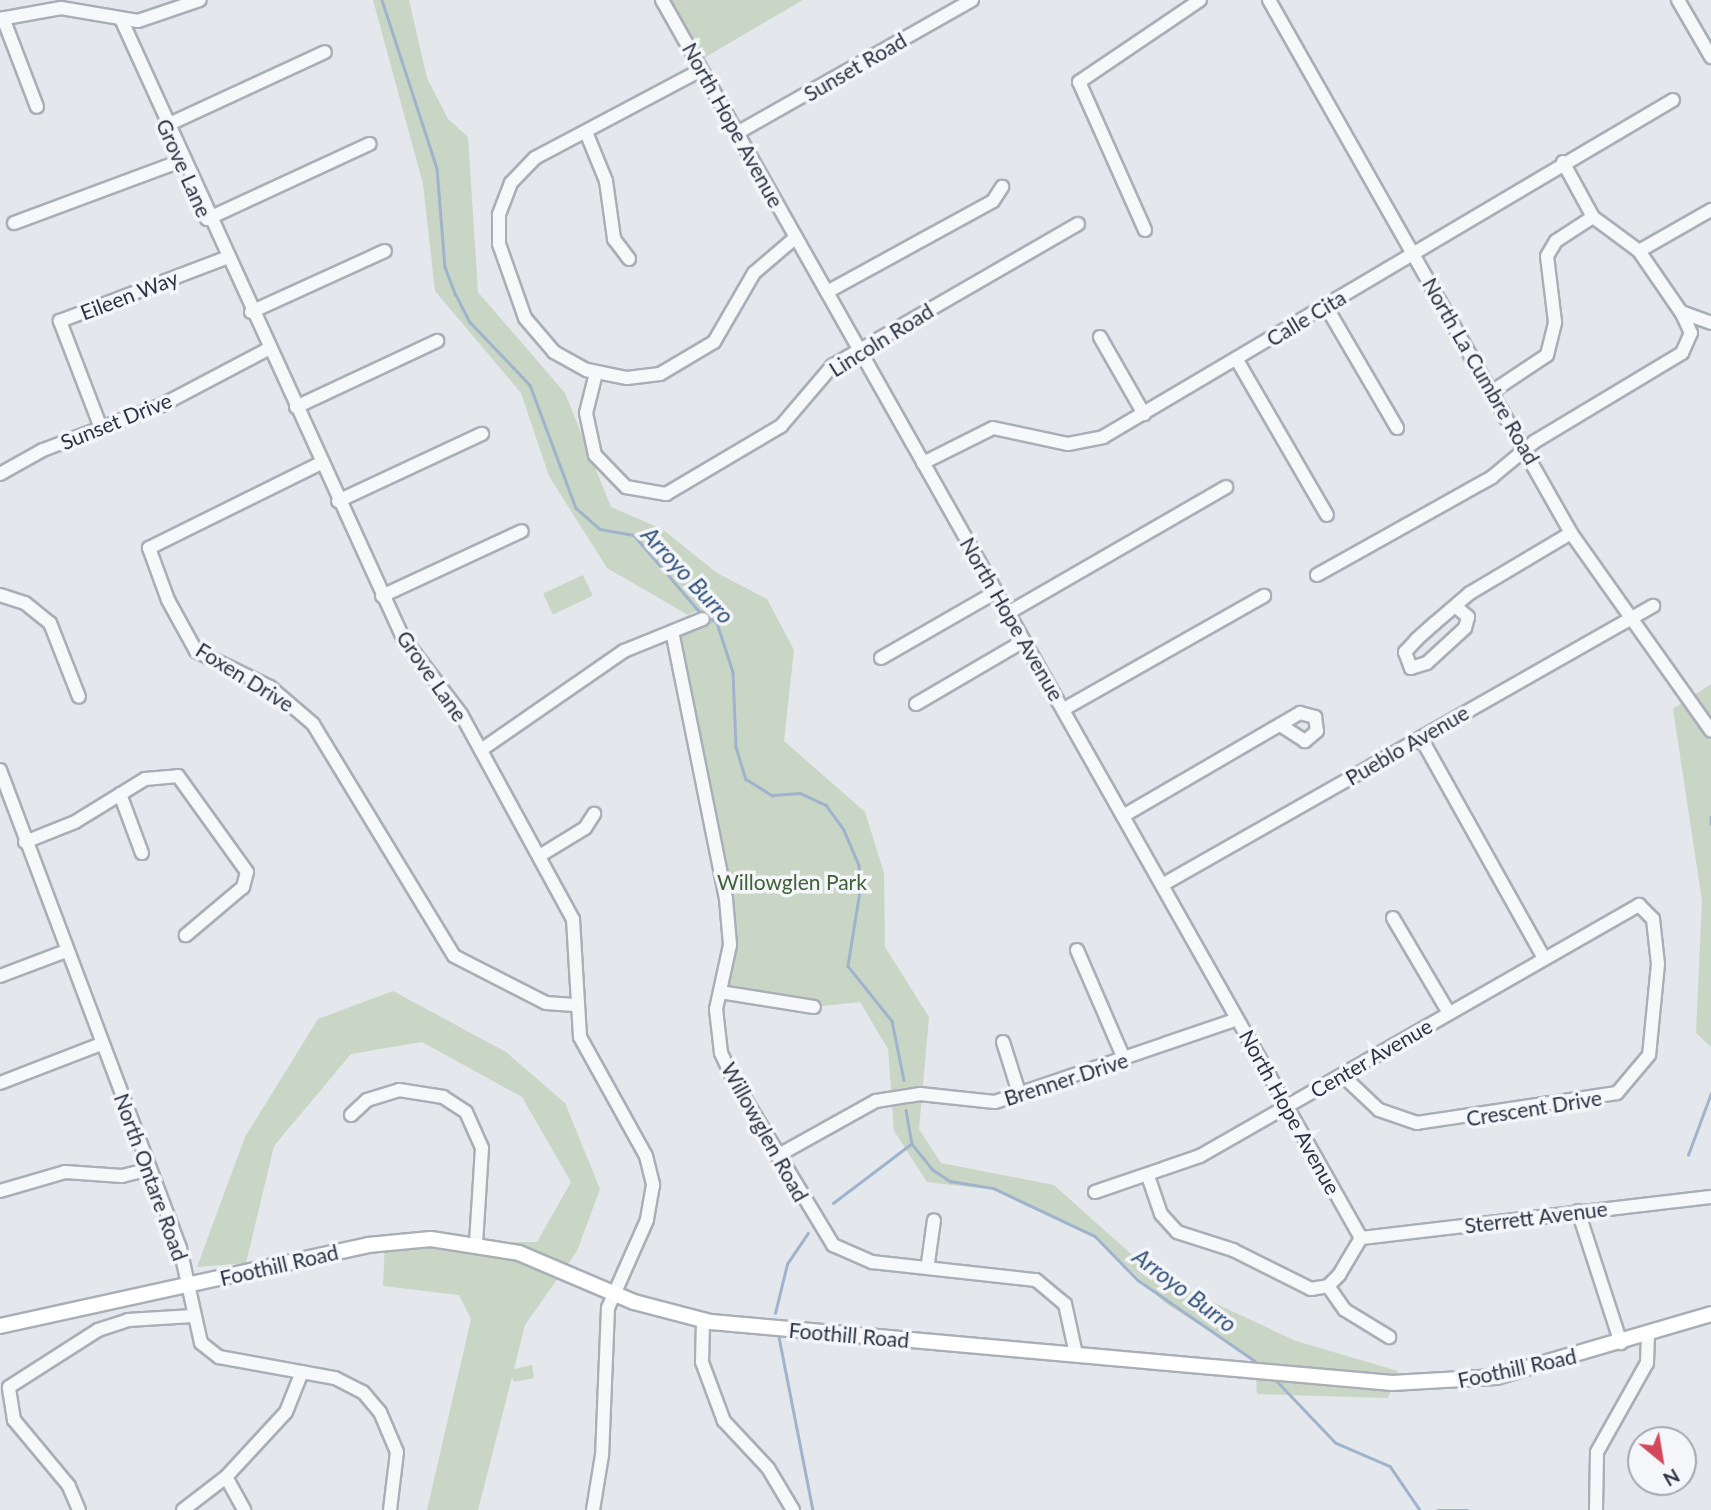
<!DOCTYPE html>
<style>
body{margin:0}
#map{position:relative;width:1711px;height:1510px;overflow:hidden;background:#e4e7ec;font-family:Lato,sans-serif}
div>[style]{position:absolute}
[style*='--x']{left:calc(var(--x)*1px);top:calc(var(--y)*1px);width:calc(var(--w)*1px);rotate:calc(var(--a)*1deg)}
.green>*{inset:0;background:#c9d6c5;transform-origin:0 0}
.stream>*{height:2.5px;margin:-1.25px;padding:0 1.25px;transform-origin:1.25px;border-radius:1.25px;background:#9fb4cc}
.roads{filter:drop-shadow(2px 0 #a9aeb7) drop-shadow(-2px 0 #a9aeb7) drop-shadow(0 2px #a9aeb7) drop-shadow(0 -2px #a9aeb7)}
.minor>*{height:12px;margin:-6px;padding:0 6px;transform-origin:6px;border-radius:6px;background:#f7f8fa}
.major>*{height:14px;margin:-7px;padding:0 7px;transform-origin:7px;border-radius:7px;background:#fff}
span{translate:-50% -50%;white-space:nowrap;text-align:center;line-height:1.15;-webkit-text-stroke:7px #f4f6f9;paint-order:stroke}
.street-label{font-size:21px;color:#2b3445}
.park-label{font-size:21px;color:#3f6138}
.water-label{font-size:23px;color:#34527a;font-style:italic}
.north{position:absolute;left:1627px;top:1426px;width:70px;height:70px;box-sizing:border-box;background:#f4f6f9;border:2px solid #a4a8b1;border-radius:50%;rotate:150deg;font-size:19px;font-weight:700;line-height:28px;text-align:center;color:#2b3445}
.north::after{content:'';display:block;margin:auto;width:24px;height:32px;background:#d1495b;clip-path:polygon(50% 0,100% 100%,50% 72%,0 100%)}
</style>
<div id="map">
<div class="green">
<div style="clip-path:polygon(373px 0,409px 0,427px 78px,448px 119px,468px 137px,478px 292px,565px 393px,611px 507px,662px 529px,717px 573px,767px 599px,794px 650px,784px 741px,865px 812px,884px 873px,885px 947px,929px 1017px,919px 1129px,941px 1163px,1054px 1185px,1131px 1254px,1193px 1293px,1296px 1341px,1398px 1371px,1388px 1398px,1257px 1394px,1255px 1360px,1165px 1303px,1095px 1236px,995px 1190px,927px 1182px,894px 1131px,888px 1049px,860px 1002px,814px 1007px,720px 992px,730px 945px,673px 636px,702px 619px,698px 610px,688px 615px,607px 568px,549px 476px,521px 393px,435px 291px,423px 184px)"></div>
<div style="clip-path:polygon(671px 0,803px 0,704px 58px)"></div>
<div style="left:583px;top:575px;width:23px;height:44px;rotate:65deg"></div>
<div style="clip-path:polygon(1711px 684px,1711px 1047px,1696px 1033px,1702px 901px,1673px 709px)"></div>
<div style="clip-path:polygon(393px 991px,506px 1052px,565px 1103px,600px 1189px,577px 1251px,525px 1325px,514px 1369px,532px 1365px,534px 1378px,514px 1382px,512px 1377px,478px 1510px,427px 1510px,471px 1319px,459px 1295px,383px 1286px,385px 1242px,537px 1242px,571px 1182px,522px 1097px,422px 1042px,351px 1054px,274px 1146px,246px 1263px,197px 1267px,245px 1137px,318px 1019px)"></div>
</div>
<div class="stream">
<div style="--x:382;--y:0;--w:177;--a:71.9"></div>
<div style="--x:437;--y:168;--w:99;--a:85.4"></div>
<div style="--x:445;--y:267;--w:30;--a:69"></div>
<div style="--x:456;--y:295;--w:30;--a:63"></div>
<div style="--x:470;--y:322;--w:87;--a:46.4"></div>
<div style="--x:530;--y:385;--w:131;--a:69.5"></div>
<div style="--x:576;--y:508;--w:32;--a:41"></div>
<div style="--x:600;--y:529;--w:35;--a:10"></div>
<div style="--x:634;--y:535;--w:99;--a:49.5"></div>
<div style="--x:698;--y:610;--w:23;--a:34"></div>
<div style="--x:717;--y:623;--w:52;--a:71.9"></div>
<div style="--x:733;--y:672;--w:75;--a:87.7"></div>
<div style="--x:736;--y:747;--w:34;--a:73"></div>
<div style="--x:746;--y:779;--w:31;--a:32"></div>
<div style="--x:772;--y:795;--w:28;--a:-4"></div>
<div style="--x:800;--y:793;--w:29;--a:25"></div>
<div style="--x:826;--y:805;--w:31;--a:54"></div>
<div style="--x:844;--y:830;--w:39;--a:67"></div>
<div style="--x:859;--y:866;--w:25;--a:88"></div>
<div style="--x:860;--y:891;--w:76;--a:99.1"></div>
<div style="--x:848;--y:966;--w:70;--a:51.3"></div>
<div style="--x:892;--y:1021;--w:60;--a:78.5"></div>
<div style="--x:1711;--y:817;--w:7;--a:90"></div>
<div style="--x:906;--y:1110;--w:35;--a:80"></div>
<div style="--x:912;--y:1144;--w:32;--a:51"></div>
<div style="--x:932;--y:1169;--w:22;--a:34"></div>
<div style="--x:950;--y:1181;--w:44;--a:9.2"></div>
<div style="--x:993;--y:1188;--w:113;--a:25.2"></div>
<div style="--x:1095;--y:1236;--w:62;--a:45.7"></div>
<div style="--x:1138;--y:1280;--w:142;--a:34.7"></div>
<div style="--x:1688;--y:1155;--w:66;--a:-69.6"></div>
<div style="--x:833;--y:1203;--w:98;--a:-37.1"></div>
<div style="--x:775;--y:1313;--w:50;--a:-76.2"></div>
<div style="--x:787;--y:1264;--w:37;--a:-56"></div>
<div style="--x:779;--y:1337;--w:176;--a:78.9"></div>
<div style="--x:1275;--y:1379;--w:88;--a:46.4"></div>
<div style="--x:1336;--y:1443;--w:59;--a:23.1"></div>
<div style="--x:1390;--y:1466;--w:53;--a:55.7"></div>
<div style="--x:1438;--y:1510;--w:30;--a:0"></div>
</div>
<div class="roads">
<div class="minor">
<div style="--x:662;--y:0;--w:1422;--a:60.55"></div>
<div style="--x:1269;--y:0;--w:613;--a:60.46"></div>
<div style="--x:1571;--y:533;--w:242;--a:54.7"></div>
<div style="--x:1678;--y:0;--w:66;--a:59.9"></div>
<div style="--x:3;--y:18;--w:95;--a:69.1"></div>
<div style="--x:0;--y:19;--w:62;--a:-10.2"></div>
<div style="--x:61;--y:8;--w:78;--a:9.6"></div>
<div style="--x:138;--y:21;--w:65;--a:-18.7"></div>
<div style="--x:122;--y:21;--w:678;--a:65.51"></div>
<div style="--x:403;--y:638;--w:96;--a:52.7"></div>
<div style="--x:461;--y:714;--w:234;--a:61.4"></div>
<div style="--x:573;--y:919;--w:118;--a:86.6"></div>
<div style="--x:580;--y:1037;--w:136;--a:61"></div>
<div style="--x:646;--y:1156;--w:30;--a:76"></div>
<div style="--x:653;--y:1185;--w:36;--a:100"></div>
<div style="--x:647;--y:1220;--w:96;--a:113.9"></div>
<div style="--x:608;--y:1308;--w:147;--a:92.3"></div>
<div style="--x:602;--y:1455;--w:56;--a:99.3"></div>
<div style="--x:701;--y:70;--w:188;--a:152.1"></div>
<div style="--x:535;--y:158;--w:35;--a:134"></div>
<div style="--x:511;--y:183;--w:34;--a:111"></div>
<div style="--x:499;--y:215;--w:29;--a:90"></div>
<div style="--x:499;--y:244;--w:78;--a:70.6"></div>
<div style="--x:525;--y:318;--w:45;--a:49.5"></div>
<div style="--x:554;--y:352;--w:38;--a:29"></div>
<div style="--x:587;--y:370;--w:41;--a:11.3"></div>
<div style="--x:627;--y:378;--w:33;--a:-7"></div>
<div style="--x:660;--y:374;--w:63;--a:-30.7"></div>
<div style="--x:714;--y:342;--w:80;--a:-59.9"></div>
<div style="--x:754;--y:273;--w:55;--a:-40.6"></div>
<div style="--x:165;--y:126;--w:176;--a:-24.8"></div>
<div style="--x:586;--y:132;--w:53;--a:67.8"></div>
<div style="--x:606;--y:181;--w:59;--a:82.1"></div>
<div style="--x:614;--y:239;--w:25;--a:53"></div>
<div style="--x:737;--y:133;--w:270;--a:-29.5"></div>
<div style="--x:1563;--y:162;--w:63;--a:61.4"></div>
<div style="--x:1593;--y:217;--w:57;--a:36.5"></div>
<div style="--x:1639;--y:251;--w:74;--a:55.5"></div>
<div style="--x:1681;--y:312;--w:32;--a:20"></div>
<div style="--x:207;--y:219;--w:179;--a:-24.8"></div>
<div style="--x:14;--y:223;--w:178;--a:-20.4"></div>
<div style="--x:1145;--y:230;--w:162;--a:-114"></div>
<div style="--x:1079;--y:82;--w:146;--a:-34.1"></div>
<div style="--x:1639;--y:251;--w:83;--a:-29.7"></div>
<div style="--x:827;--y:292;--w:189;--a:-28.7"></div>
<div style="--x:993;--y:201;--w:17;--a:-57"></div>
<div style="--x:1327;--y:308;--w:139;--a:59.7"></div>
<div style="--x:251;--y:312;--w:147;--a:-24.5"></div>
<div style="--x:1100;--y:337;--w:89;--a:60.3"></div>
<div style="--x:1237;--y:360;--w:179;--a:59.9"></div>
<div style="--x:596;--y:373;--w:41;--a:104"></div>
<div style="--x:586;--y:413;--w:43;--a:77.9"></div>
<div style="--x:595;--y:455;--w:45;--a:45.9"></div>
<div style="--x:626;--y:487;--w:41;--a:9.9"></div>
<div style="--x:666;--y:494;--w:134;--a:-30.6"></div>
<div style="--x:781;--y:426;--w:79;--a:-49.6"></div>
<div style="--x:832;--y:366;--w:284;--a:-30"></div>
<div style="--x:1493;--y:391;--w:65;--a:-33.7"></div>
<div style="--x:1547;--y:355;--w:34;--a:-76"></div>
<div style="--x:1555;--y:322;--w:66;--a:-96.9"></div>
<div style="--x:1547;--y:256;--w:17;--a:-59"></div>
<div style="--x:1556;--y:241;--w:44;--a:-33"></div>
<div style="--x:296;--y:407;--w:156;--a:-25.1"></div>
<div style="--x:101;--y:428;--w:115;--a:-111"></div>
<div style="--x:60;--y:321;--w:178;--a:-20.8"></div>
<div style="--x:321;--y:463;--w:192;--a:153.7"></div>
<div style="--x:149;--y:548;--w:55;--a:69.9"></div>
<div style="--x:168;--y:600;--w:58;--a:61.2"></div>
<div style="--x:196;--y:651;--w:82;--a:25.9"></div>
<div style="--x:270;--y:687;--w:57;--a:40.7"></div>
<div style="--x:313;--y:724;--w:271;--a:58.7"></div>
<div style="--x:454;--y:956;--w:103;--a:27.1"></div>
<div style="--x:546;--y:1003;--w:28;--a:4"></div>
<div style="--x:923;--y:463;--w:78;--a:-26.6"></div>
<div style="--x:993;--y:428;--w:77;--a:12"></div>
<div style="--x:1068;--y:444;--w:36;--a:-11"></div>
<div style="--x:1103;--y:437;--w:662;--a:-30.59"></div>
<div style="--x:0;--y:474;--w:49;--a:-29.2"></div>
<div style="--x:43;--y:450;--w:127;--a:-20.7"></div>
<div style="--x:162;--y:405;--w:120;--a:-27.8"></div>
<div style="--x:338;--y:501;--w:159;--a:-25"></div>
<div style="--x:1317;--y:575;--w:201;--a:-29.2"></div>
<div style="--x:1492;--y:477;--w:55;--a:-39.8"></div>
<div style="--x:1534;--y:442;--w:173;--a:-31"></div>
<div style="--x:1682;--y:353;--w:22;--a:-66"></div>
<div style="--x:1691;--y:333;--w:23;--a:-115"></div>
<div style="--x:0;--y:595;--w:26;--a:18"></div>
<div style="--x:25;--y:603;--w:32;--a:39"></div>
<div style="--x:50;--y:623;--w:79;--a:68.6"></div>
<div style="--x:382;--y:596;--w:154;--a:-24.9"></div>
<div style="--x:1455;--y:606;--w:17;--a:40"></div>
<div style="--x:1468;--y:617;--w:11;--a:105"></div>
<div style="--x:1465;--y:628;--w:52;--a:137.4"></div>
<div style="--x:1427;--y:663;--w:17;--a:163"></div>
<div style="--x:1411;--y:668;--w:17;--a:-111"></div>
<div style="--x:1405;--y:652;--w:18;--a:-47"></div>
<div style="--x:1417;--y:639;--w:24;--a:-42"></div>
<div style="--x:1435;--y:623;--w:46;--a:-40.6"></div>
<div style="--x:1470;--y:593;--w:117;--a:-30.7"></div>
<div style="--x:1008;--y:613;--w:252;--a:-30"></div>
<div style="--x:673;--y:636;--w:268;--a:78.6"></div>
<div style="--x:726;--y:899;--w:46;--a:85"></div>
<div style="--x:730;--y:945;--w:66;--a:102.3"></div>
<div style="--x:716;--y:1009;--w:44;--a:83.5"></div>
<div style="--x:721;--y:1053;--w:29;--a:65"></div>
<div style="--x:733;--y:1079;--w:194;--a:58.9"></div>
<div style="--x:833;--y:1245;--w:43;--a:23.6"></div>
<div style="--x:872;--y:1262;--w:165;--a:6.3"></div>
<div style="--x:1036;--y:1280;--w:38;--a:40"></div>
<div style="--x:1065;--y:1304;--w:51;--a:77.6"></div>
<div style="--x:881;--y:658;--w:133;--a:-29.9"></div>
<div style="--x:916;--y:704;--w:125;--a:-30.3"></div>
<div style="--x:1064;--y:709;--w:230;--a:-29.5"></div>
<div style="--x:1421;--y:738;--w:252;--a:60.8"></div>
<div style="--x:481;--y:750;--w:174;--a:-34.7"></div>
<div style="--x:624;--y:651;--w:85;--a:-22.1"></div>
<div style="--x:0;--y:770;--w:511;--a:69.37"></div>
<div style="--x:180;--y:1248;--w:97;--a:77.5"></div>
<div style="--x:201;--y:1343;--w:23;--a:38"></div>
<div style="--x:219;--y:1357;--w:118;--a:10.3"></div>
<div style="--x:335;--y:1378;--w:31;--a:27"></div>
<div style="--x:363;--y:1392;--w:26;--a:50"></div>
<div style="--x:380;--y:1412;--w:43;--a:67"></div>
<div style="--x:397;--y:1452;--w:58;--a:96.9"></div>
<div style="--x:120;--y:794;--w:63;--a:69.6"></div>
<div style="--x:1123;--y:816;--w:205;--a:-30.2"></div>
<div style="--x:1300;--y:713;--w:16;--a:15"></div>
<div style="--x:1315;--y:717;--w:14;--a:82"></div>
<div style="--x:1317;--y:731;--w:16;--a:140"></div>
<div style="--x:1305;--y:741;--w:30;--a:-147"></div>
<div style="--x:25;--y:842;--w:54;--a:-21.8"></div>
<div style="--x:75;--y:822;--w:82;--a:-31.6"></div>
<div style="--x:145;--y:779;--w:33;--a:-5"></div>
<div style="--x:178;--y:776;--w:118;--a:54.3"></div>
<div style="--x:247;--y:872;--w:16;--a:105"></div>
<div style="--x:243;--y:887;--w:75;--a:139.9"></div>
<div style="--x:541;--y:855;--w:52;--a:-31.5"></div>
<div style="--x:585;--y:828;--w:17;--a:-57"></div>
<div style="--x:1162;--y:885;--w:565;--a:-29.61"></div>
<div style="--x:1393;--y:918;--w:110;--a:59.5"></div>
<div style="--x:1077;--y:950;--w:121;--a:66.6"></div>
<div style="--x:0;--y:976;--w:71;--a:-20.7"></div>
<div style="--x:720;--y:992;--w:95;--a:9.1"></div>
<div style="--x:1003;--y:1042;--w:57;--a:72.5"></div>
<div style="--x:0;--y:1083;--w:108;--a:-21.1"></div>
<div style="--x:351;--y:1115;--w:22;--a:-43"></div>
<div style="--x:367;--y:1100;--w:34;--a:-17"></div>
<div style="--x:399;--y:1090;--w:45;--a:9"></div>
<div style="--x:443;--y:1097;--w:27;--a:33"></div>
<div style="--x:466;--y:1112;--w:39;--a:66"></div>
<div style="--x:482;--y:1148;--w:95;--a:93.6"></div>
<div style="--x:777;--y:1156;--w:113;--a:-29.1"></div>
<div style="--x:876;--y:1101;--w:45;--a:-9"></div>
<div style="--x:920;--y:1094;--w:75;--a:6.1"></div>
<div style="--x:995;--y:1102;--w:256;--a:-18.9"></div>
<div style="--x:1148;--y:1176;--w:40;--a:71.1"></div>
<div style="--x:1161;--y:1214;--w:24;--a:48"></div>
<div style="--x:1177;--y:1232;--w:59;--a:17.8"></div>
<div style="--x:1233;--y:1250;--w:87;--a:26.6"></div>
<div style="--x:1311;--y:1289;--w:17;--a:-10"></div>
<div style="--x:1328;--y:1286;--w:16;--a:-45"></div>
<div style="--x:1339;--y:1275;--w:43;--a:-59.3"></div>
<div style="--x:0;--y:1191;--w:68;--a:-16.3"></div>
<div style="--x:65;--y:1172;--w:57;--a:4"></div>
<div style="--x:122;--y:1176;--w:29;--a:-14"></div>
<div style="--x:1095;--y:1192;--w:111;--a:-18.9"></div>
<div style="--x:1200;--y:1156;--w:506;--a:-29.76"></div>
<div style="--x:1639;--y:905;--w:20;--a:45"></div>
<div style="--x:1653;--y:919;--w:45;--a:83.7"></div>
<div style="--x:1658;--y:964;--w:91;--a:95.6"></div>
<div style="--x:1649;--y:1055;--w:50;--a:130.1"></div>
<div style="--x:1617;--y:1093;--w:202;--a:171.5"></div>
<div style="--x:1417;--y:1123;--w:40;--a:-161.1"></div>
<div style="--x:1379;--y:1110;--w:50;--a:-136.6"></div>
<div style="--x:1578;--y:1211;--w:139;--a:72"></div>
<div style="--x:1361;--y:1238;--w:352;--a:-6.7"></div>
<div style="--x:928;--y:1263;--w:43;--a:-82.1"></div>
<div style="--x:1328;--y:1286;--w:29;--a:55"></div>
<div style="--x:1345;--y:1310;--w:52;--a:31.5"></div>
<div style="--x:703;--y:1321;--w:41;--a:91.4"></div>
<div style="--x:702;--y:1362;--w:63;--a:69.6"></div>
<div style="--x:724;--y:1421;--w:64;--a:46.9"></div>
<div style="--x:768;--y:1468;--w:49;--a:59.2"></div>
<div style="--x:226;--y:1477;--w:38;--a:61"></div>
<div style="--x:79;--y:1510;--w:26;--a:-113"></div>
<div style="--x:69;--y:1486;--w:86;--a:-129.8"></div>
<div style="--x:14;--y:1420;--w:33;--a:-99"></div>
<div style="--x:9;--y:1387;--w:106;--a:-32.6"></div>
<div style="--x:98;--y:1330;--w:32;--a:-18"></div>
<div style="--x:128;--y:1320;--w:65;--a:-3.5"></div>
<div style="--x:183;--y:1510;--w:54;--a:-37.5"></div>
<div style="--x:226;--y:1477;--w:88;--a:-47.3"></div>
<div style="--x:286;--y:1412;--w:43;--a:-68.2"></div>
<div style="--x:1596;--y:1510;--w:58;--a:-89"></div>
<div style="--x:1597;--y:1452;--w:102;--a:-60.7"></div>
<div style="--x:1647;--y:1363;--w:28;--a:-88"></div>
</div>
<div class="major">
<div style="--x:0;--y:1326;--w:377;--a:-12.4"></div>
<div style="--x:368;--y:1245;--w:63;--a:-5.4"></div>
<div style="--x:431;--y:1239;--w:89;--a:9"></div>
<div style="--x:519;--y:1253;--w:125;--a:23.1"></div>
<div style="--x:634;--y:1302;--w:80;--a:14.6"></div>
<div style="--x:711;--y:1322;--w:684;--a:5.12"></div>
<div style="--x:1392;--y:1383;--w:104;--a:-3.3"></div>
<div style="--x:1496;--y:1377;--w:224;--a:-16.3"></div>
</div>
</div>
<div class="street-label">
<span style="left:855px;top:67px;rotate:-30deg">Sunset Road</span>
<span style="left:733px;top:125px;rotate:61deg">North Hope Avenue</span>
<span style="left:184px;top:168px;rotate:66deg">Grove Lane</span>
<span style="left:129px;top:295px;rotate:-21deg">Eileen Way</span>
<span style="left:1306px;top:318px;rotate:-31deg">Calle Cita</span>
<span style="left:881px;top:340px;rotate:-32deg">Lincoln Road</span>
<span style="left:1481px;top:371px;rotate:60deg">North La Cumbre Road</span>
<span style="left:116px;top:421px;rotate:-22deg">Sunset Drive</span>
<span style="left:1012px;top:619px;rotate:60deg">North Hope Avenue</span>
<span style="left:432px;top:676px;rotate:55deg">Grove Lane</span>
<span style="left:245px;top:677px;rotate:32deg">Foxen Drive</span>
<span style="left:1407px;top:745px;rotate:-30deg">Pueblo Avenue</span>
<span style="left:1371px;top:1058px;rotate:-30deg">Center Avenue</span>
<span style="left:1066px;top:1079px;rotate:-18deg">Brenner Drive</span>
<span style="left:1534px;top:1108px;rotate:-9deg">Crescent Drive</span>
<span style="left:1290px;top:1112px;rotate:61deg">North Hope Avenue</span>
<span style="left:765px;top:1132px;rotate:61deg">Willowglen Road</span>
<span style="left:151px;top:1177px;rotate:70deg">North Ontare Road</span>
<span style="left:1536px;top:1217px;rotate:-7deg">Sterrett Avenue</span>
<span style="left:279px;top:1265px;rotate:-13deg">Foothill Road</span>
<span style="left:849px;top:1335px;rotate:5deg">Foothill Road</span>
<span style="left:1517px;top:1368px;rotate:-12deg">Foothill Road</span>
</div>
<div class="park-label">
<span style="left:792px;top:882px">Willowglen Park</span>
</div>
<div class="water-label">
<span style="left:688px;top:575px;rotate:47deg">Arroyo Burro</span>
<span style="left:1185px;top:1290px;rotate:37deg">Arroyo Burro</span>
</div>
<div class="north">N</div>
</div>
